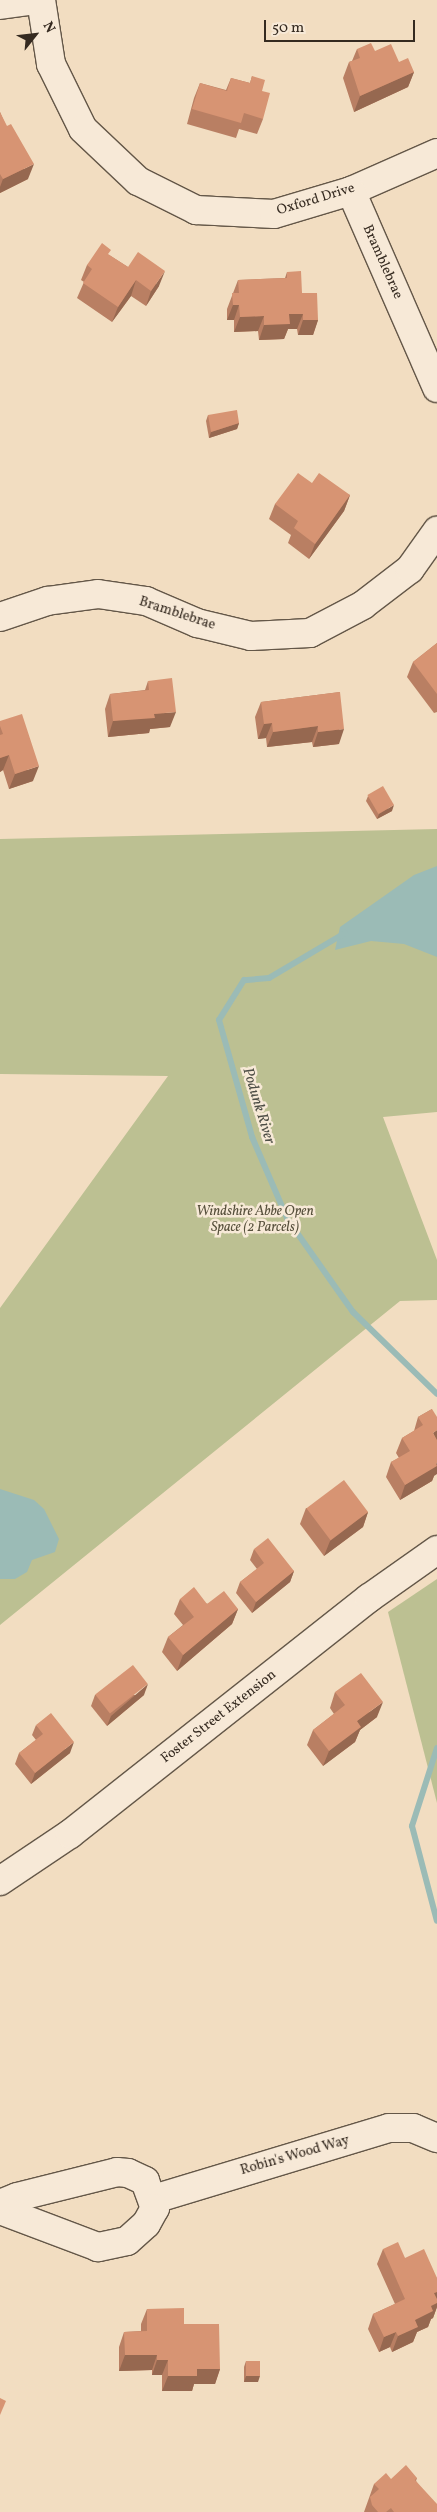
<!DOCTYPE html>
<style>
body{margin:0}
#map{position:relative;width:437px;height:2512px;overflow:hidden;background:#f2ddc1;font-family:Vollkorn,serif}
div>[style]{position:absolute}
[style*='--x']{left:calc(var(--x)*1px);top:calc(var(--y)*1px);width:calc(var(--w)*1px);rotate:calc(var(--a)*1deg)}
.green>*{inset:0;background:#bcc092}
.water>*{inset:0;background:#9bbbb6}
.stream>*{height:6px;margin:-3px;padding:0 3px;transform-origin:3px;border-radius:3px;background:#9bbbb6}
.roads{filter:drop-shadow(1px 0 #645748) drop-shadow(-1px 0 #645748) drop-shadow(0 1px #645748) drop-shadow(0 -1px #645748)}
.minor>*{height:28px;margin:-14px;padding:0 14px;transform-origin:14px;border-radius:14px;background:#f7e9d7}
.wall>*{inset:0;background:#b97f63}
.shaded-wall>*{inset:0;background:#966850}
.building>*{inset:0;background:#d79473;transform-origin:0 0}
span{translate:-50% -50%;white-space:nowrap;text-align:center;line-height:1.15;-webkit-text-stroke:5px #f7e9d7;paint-order:stroke}
.street-label{font-size:14px;color:#352a20}
.park-label{font-size:14px;color:#57503c;font-style:italic}
.water-label{font-size:15px;color:#4e4e46;font-style:italic}
.north{position:absolute;left:10px;top:10px;width:50px;height:50px;-webkit-text-stroke:4px #f7e9d7;paint-order:stroke;rotate:61deg;font-size:14px;font-weight:700;line-height:20px;text-align:center;color:#352a20}
.north::after{content:'';display:block;margin:auto;width:18px;height:22px;background:#352a20;clip-path:polygon(50% 0,100% 100%,50% 72%,0 100%)}
.scale{position:absolute;left:264px;top:20px;width:151px;height:22px;box-sizing:border-box;border:2px solid #352a20;border-top:0;padding-left:6px;font-size:15px;line-height:18px;white-space:nowrap;color:#352a20;-webkit-text-stroke:4px #f7e9d7;paint-order:stroke}
</style>
<div id="map">
<div class="green">
<div style="clip-path:polygon(437px 829px,437px 1112px,383px 1117px,437px 1260px,437px 1300px,400px 1301px,0 1625px,0 1308px,168px 1076px,0 1074px,0 839px)"></div>
<div style="clip-path:polygon(437px 1579px,437px 1803px,388px 1612px)"></div>
</div>
<div class="water">
<div style="clip-path:polygon(437px 866px,437px 957px,404px 944px,371px 941px,335px 950px,340px 927px,414px 875px)"></div>
<div style="clip-path:polygon(0 1489px,34px 1500px,44px 1509px,59px 1539px,55px 1552px,32px 1560px,27px 1572px,15px 1579px,0 1579px)"></div>
</div>
<div class="stream">
<div style="--x:345;--y:933;--w:88;--a:149.4"></div>
<div style="--x:269;--y:978;--w:25;--a:175"></div>
<div style="--x:244;--y:980;--w:47;--a:122"></div>
<div style="--x:219;--y:1020;--w:122;--a:74.2"></div>
<div style="--x:252;--y:1137;--w:90;--a:66.6"></div>
<div style="--x:288;--y:1220;--w:113;--a:54.8"></div>
<div style="--x:353;--y:1312;--w:117;--a:44.3"></div>
<div style="--x:437;--y:1748;--w:82;--a:107.8"></div>
<div style="--x:412;--y:1826;--w:98;--a:75.3"></div>
</div>
<div class="roads">
<div class="minor">
<div style="--x:41;--y:0;--w:65;--a:81.1"></div>
<div style="--x:51;--y:64;--w:72;--a:63.8"></div>
<div style="--x:83;--y:129;--w:76;--a:43.4"></div>
<div style="--x:138;--y:181;--w:65;--a:26.6"></div>
<div style="--x:196;--y:210;--w:78;--a:2.9"></div>
<div style="--x:274;--y:214;--w:80;--a:-16.6"></div>
<div style="--x:351;--y:191;--w:94;--a:-23.8"></div>
<div style="--x:0;--y:5;--w:35;--a:-8"></div>
<div style="--x:351;--y:191;--w:215;--a:66.4"></div>
<div style="--x:0;--y:617;--w:50;--a:-18.8"></div>
<div style="--x:47;--y:601;--w:51;--a:-7.8"></div>
<div style="--x:98;--y:594;--w:49;--a:8.3"></div>
<div style="--x:146;--y:601;--w:56;--a:23.3"></div>
<div style="--x:197;--y:623;--w:56;--a:13.5"></div>
<div style="--x:251;--y:636;--w:59;--a:-2.9"></div>
<div style="--x:310;--y:633;--w:60;--a:-27.8"></div>
<div style="--x:363;--y:605;--w:59;--a:-37.5"></div>
<div style="--x:410;--y:569;--w:47;--a:-54.6"></div>
<div style="--x:0;--y:1881;--w:84;--a:-33.9"></div>
<div style="--x:70;--y:1834;--w:381;--a:-38.3"></div>
<div style="--x:369;--y:1598;--w:83;--a:-35.2"></div>
<div style="--x:154;--y:2199;--w:245;--a:-16.8"></div>
<div style="--x:389;--y:2128;--w:24;--a:0"></div>
<div style="--x:413;--y:2128;--w:26;--a:23"></div>
<div style="--x:0;--y:2204;--w:18;--a:-22"></div>
<div style="--x:17;--y:2197;--w:103;--a:-14"></div>
<div style="--x:117;--y:2172;--w:11;--a:5"></div>
<div style="--x:128;--y:2173;--w:19;--a:25"></div>
<div style="--x:145;--y:2181;--w:29;--a:70"></div>
<div style="--x:155;--y:2208;--w:18;--a:119"></div>
<div style="--x:146;--y:2224;--w:25;--a:138"></div>
<div style="--x:127;--y:2241;--w:30;--a:168"></div>
<div style="--x:98;--y:2247;--w:105;--a:-159.3"></div>
</div>
</div>
<div class="wall">
<div style="clip-path:polygon(357px 49px,375px 51px,414px 72px,408px 87px,354px 112px,343px 78px,349px 62px,352px 61px)"></div>
<div style="clip-path:polygon(252px 76px,262px 91px,263px 119px,257px 134px,239px 129px,236px 138px,187px 124px,194px 98px,200px 83px,226px 90px,231px 78px,250px 83px)"></div>
<div style="clip-path:polygon(0 112px,28px 179px,0 193px)"></div>
<div style="clip-path:polygon(109px 255px,128px 267px,159px 286px,146px 306px,131px 296px,112px 322px,77px 298px,84px 282px,81px 280px,87px 265px)"></div>
<div style="clip-path:polygon(287px 272px,302px 293px,318px 320px,313px 335px,298px 335px,297px 329px,288px 329px,284px 339px,259px 340px,258px 331px,234px 332px,234px 320px,227px 320px,227px 309px,238px 280px,285px 278px)"></div>
<div style="clip-path:polygon(208px 415px,239px 423px,237px 429px,209px 438px,206px 421px)"></div>
<div style="clip-path:polygon(312px 483px,350px 495px,344px 511px,309px 559px,288px 543px,291px 535px,269px 519px,275px 504px)"></div>
<div style="clip-path:polygon(437px 643px,437px 712px,434px 713px,407px 677px,413px 662px)"></div>
<div style="clip-path:polygon(148px 681px,170px 727px,150px 729px,149px 733px,108px 737px,105px 709px,110px 694px,145px 690px)"></div>
<div style="clip-path:polygon(340px 692px,339px 744px,313px 747px,312px 742px,267px 747px,266px 738px,258px 739px,255px 717px,261px 702px)"></div>
<div style="clip-path:polygon(0 721px,33px 781px,9px 789px,3px 770px,0 772px)"></div>
<div style="clip-path:polygon(368px 796px,392px 811px,377px 819px,366px 801px)"></div>
<div style="clip-path:polygon(432px 1409px,434px 1476px,432px 1481px,400px 1500px,386px 1477px,391px 1462px,399px 1458px,396px 1453px,402px 1438px,414px 1431px,418px 1417px)"></div>
<div style="clip-path:polygon(306px 1508px,368px 1512px,363px 1527px,324px 1556px,300px 1524px)"></div>
<div style="clip-path:polygon(254px 1549px,294px 1571px,290px 1582px,252px 1613px,236px 1593px,240px 1582px,257px 1569px,250px 1560px)"></div>
<div style="clip-path:polygon(180px 1599px,238px 1609px,232px 1624px,177px 1671px,162px 1652px,168px 1637px,183px 1625px,174px 1614px)"></div>
<div style="clip-path:polygon(335px 1692px,377px 1717px,360px 1730px,355px 1742px,323px 1766px,307px 1745px,313px 1730px,334px 1714px,330px 1708px)"></div>
<div style="clip-path:polygon(95px 1695px,144px 1695px,107px 1726px,91px 1706px)"></div>
<div style="clip-path:polygon(36px 1725px,70px 1753px,31px 1784px,15px 1764px,19px 1753px,36px 1740px,32px 1735px)"></div>
<div style="clip-path:polygon(383px 2249px,405px 2258px,437px 2278px,437px 2307px,433px 2318px,431px 2319px,428px 2327px,417px 2332px,413px 2342px,392px 2352px,390px 2347px,379px 2352px,368px 2329px,373px 2314px,395px 2304px,377px 2264px)"></div>
<div style="clip-path:polygon(147px 2309px,184px 2324px,220px 2369px,215px 2384px,194px 2384px,192px 2391px,162px 2391px,162px 2375px,152px 2375px,152px 2370px,119px 2371px,119px 2347px,124px 2332px,141px 2331px,141px 2324px)"></div>
<div style="clip-path:polygon(246px 2361px,258px 2382px,244px 2382px,244px 2367px)"></div>
<div style="clip-path:polygon(417px 2478px,416px 2481px,437px 2512px,364px 2512px,374px 2484px,391px 2479px)"></div>
</div>
<div class="shaded-wall">
<div style="clip-path:polygon(414px 72px,408px 87px,354px 112px,360px 96px)"></div>
<div style="clip-path:polygon(34px 164px,28px 179px,0 193px,0 187px,3px 179px)"></div>
<div style="clip-path:polygon(165px 271px,159px 286px,146px 306px,151px 291px)"></div>
<div style="clip-path:polygon(136px 280px,131px 296px,112px 322px,118px 307px)"></div>
<div style="clip-path:polygon(233px 305px,239px 305px,234px 320px,227px 320px)"></div>
<div style="clip-path:polygon(289px 314px,303px 314px,297px 329px,288px 329px,284px 339px,259px 340px,264px 325px)"></div>
<div style="clip-path:polygon(264px 316px,258px 331px,234px 332px,240px 317px)"></div>
<div style="clip-path:polygon(303px 320px,318px 320px,313px 335px,298px 335px)"></div>
<div style="clip-path:polygon(239px 423px,237px 429px,209px 438px,211px 432px)"></div>
<div style="clip-path:polygon(350px 495px,344px 511px,309px 559px,315px 544px)"></div>
<div style="clip-path:polygon(176px 712px,170px 727px,150px 729px,149px 733px,108px 737px,113px 721px,154px 714px)"></div>
<div style="clip-path:polygon(272px 723px,266px 738px,258px 739px,264px 724px)"></div>
<div style="clip-path:polygon(318px 726px,312px 742px,267px 747px,273px 732px)"></div>
<div style="clip-path:polygon(344px 729px,339px 744px,313px 747px,318px 732px)"></div>
<div style="clip-path:polygon(9px 755px,3px 770px,0 772px,0 758px)"></div>
<div style="clip-path:polygon(39px 766px,33px 781px,9px 789px,15px 774px)"></div>
<div style="clip-path:polygon(394px 805px,392px 811px,377px 819px,379px 814px)"></div>
<div style="clip-path:polygon(437px 1430px,437px 1442px,433px 1433px)"></div>
<div style="clip-path:polygon(437px 1463px,437px 1474px,434px 1476px,432px 1481px,400px 1500px,405px 1485px)"></div>
<div style="clip-path:polygon(368px 1512px,363px 1527px,324px 1556px,330px 1541px)"></div>
<div style="clip-path:polygon(294px 1571px,290px 1582px,252px 1613px,256px 1602px)"></div>
<div style="clip-path:polygon(238px 1609px,232px 1624px,177px 1671px,183px 1655px)"></div>
<div style="clip-path:polygon(148px 1684px,144px 1695px,107px 1726px,111px 1716px)"></div>
<div style="clip-path:polygon(383px 1702px,377px 1717px,360px 1730px,355px 1742px,323px 1766px,329px 1751px,357px 1721px)"></div>
<div style="clip-path:polygon(74px 1742px,70px 1753px,31px 1784px,35px 1773px)"></div>
<div style="clip-path:polygon(437px 2292px,437px 2307px,433px 2318px,431px 2319px,428px 2327px,417px 2332px,413px 2342px,392px 2352px,398px 2336px,415px 2320px,434px 2293px)"></div>
<div style="clip-path:polygon(396px 2332px,390px 2347px,379px 2352px,384px 2337px)"></div>
<div style="clip-path:polygon(125px 2355px,157px 2355px,152px 2370px,119px 2371px)"></div>
<div style="clip-path:polygon(157px 2360px,168px 2360px,162px 2375px,152px 2375px)"></div>
<div style="clip-path:polygon(197px 2369px,220px 2369px,215px 2384px,194px 2384px,192px 2391px,162px 2391px,168px 2376px)"></div>
<div style="clip-path:polygon(246px 2376px,260px 2376px,258px 2382px,244px 2382px)"></div>
</div>
<div class="building">
<div style="clip-path:polygon(371px 43px,375px 51px,391px 44px,399px 62px,408px 58px,414px 72px,360px 96px,349px 62px,360px 58px,357px 49px)"></div>
<div style="clip-path:polygon(252px 76px,265px 80px,262px 91px,270px 93px,263px 119px,244px 113px,241px 123px,192px 109px,200px 83px,227px 91px,231px 78px,250px 83px)"></div>
<div style="clip-path:polygon(0 112px,7px 126px,11px 124px,34px 164px,3px 179px,0 174px)"></div>
<div style="clip-path:polygon(102px 243px,111px 250px,108px 254px,128px 267px,138px 252px,165px 271px,151px 291px,136px 280px,118px 307px,83px 283px,92px 269px,87px 265px)"></div>
<div style="clip-path:polygon(301px 271px,302px 293px,317px 293px,318px 320px,303px 320px,303px 314px,289px 314px,290px 324px,264px 325px,264px 316px,240px 317px,239px 305px,233px 305px,232px 293px,239px 293px,238px 280px,287px 278px,287px 272px)"></div>
<div style="clip-path:polygon(237px 410px,239px 423px,211px 432px,208px 415px)"></div>
<div style="clip-path:polygon(298px 473px,312px 483px,319px 473px,350px 495px,315px 544px,294px 528px,298px 521px,275px 504px)"></div>
<div style="clip-path:polygon(437px 643px,437px 694px,413px 662px)"></div>
<div style="clip-path:polygon(172px 678px,176px 712px,154px 714px,155px 718px,113px 721px,110px 694px,149px 690px,148px 681px)"></div>
<div style="clip-path:polygon(340px 692px,344px 729px,318px 732px,318px 726px,273px 732px,272px 723px,264px 724px,261px 702px)"></div>
<div style="clip-path:polygon(22px 714px,39px 766px,15px 774px,9px 755px,0 758px,0 735px,3px 734px,0 726px,0 721px)"></div>
<div style="left:383px;top:786px;width:22px;height:18px;rotate:60deg"></div>
<div style="clip-path:polygon(432px 1409px,437px 1417px,437px 1430px,433px 1433px,437px 1440px,437px 1463px,436px 1463px,437px 1466px,405px 1485px,391px 1462px,410px 1451px,402px 1438px,423px 1425px,418px 1417px)"></div>
<div style="left:344px;top:1480px;width:40px;height:47px;rotate:53deg"></div>
<div style="clip-path:polygon(268px 1538px,294px 1571px,256px 1602px,240px 1582px,264px 1563px,254px 1549px)"></div>
<div style="clip-path:polygon(194px 1587px,207px 1604px,224px 1591px,238px 1609px,183px 1655px,168px 1637px,194px 1617px,180px 1599px)"></div>
<div style="left:133px;top:1665px;width:24px;height:48px;rotate:52deg"></div>
<div style="clip-path:polygon(361px 1673px,383px 1702px,357px 1721px,361px 1727px,329px 1751px,313px 1730px,345px 1705px,335px 1692px)"></div>
<div style="clip-path:polygon(51px 1713px,74px 1742px,35px 1773px,19px 1753px,43px 1734px,36px 1725px)"></div>
<div style="clip-path:polygon(398px 2242px,405px 2258px,424px 2249px,437px 2278px,437px 2292px,434px 2293px,437px 2299px,437px 2303px,431px 2306px,433px 2311px,415px 2320px,418px 2327px,398px 2336px,396px 2332px,384px 2337px,373px 2314px,405px 2299px,383px 2249px)"></div>
<div style="clip-path:polygon(184px 2308px,184px 2324px,219px 2324px,220px 2369px,197px 2369px,197px 2376px,168px 2376px,168px 2360px,157px 2360px,157px 2355px,125px 2355px,124px 2332px,147px 2331px,147px 2309px)"></div>
<div style="left:246px;top:2361px;width:14px;height:15px"></div>
<div style="clip-path:polygon(0 2398px,6px 2401px,0 2415px)"></div>
<div style="clip-path:polygon(406px 2465px,417px 2478px,415px 2480px,437px 2504px,437px 2512px,394px 2512px,391px 2508px,386px 2512px,378px 2512px,372px 2505px,370px 2497px,379px 2489px,374px 2484px,386px 2473px,391px 2479px)"></div>
</div>
<div class="street-label">
<span style="left:316px;top:200px;rotate:-17deg">Oxford Drive</span>
<span style="left:382px;top:262px;rotate:66deg">Bramblebrae</span>
<span style="left:177px;top:614px;rotate:18deg">Bramblebrae</span>
<span style="left:219px;top:1717px;rotate:-38deg">Foster Street Extension</span>
<span style="left:295px;top:2156px;rotate:-16deg">Robin's Wood Way</span>
</div>
<div class="park-label">
<span style="left:255px;top:1220px">Windshire Abbe Open<br>Space (2 Parcels)</span>
</div>
<div class="water-label">
<span style="left:258px;top:1106px;rotate:73deg">Podunk River</span>
</div>
<div class="north">N</div>
<div class="scale">50 m</div>
</div>
